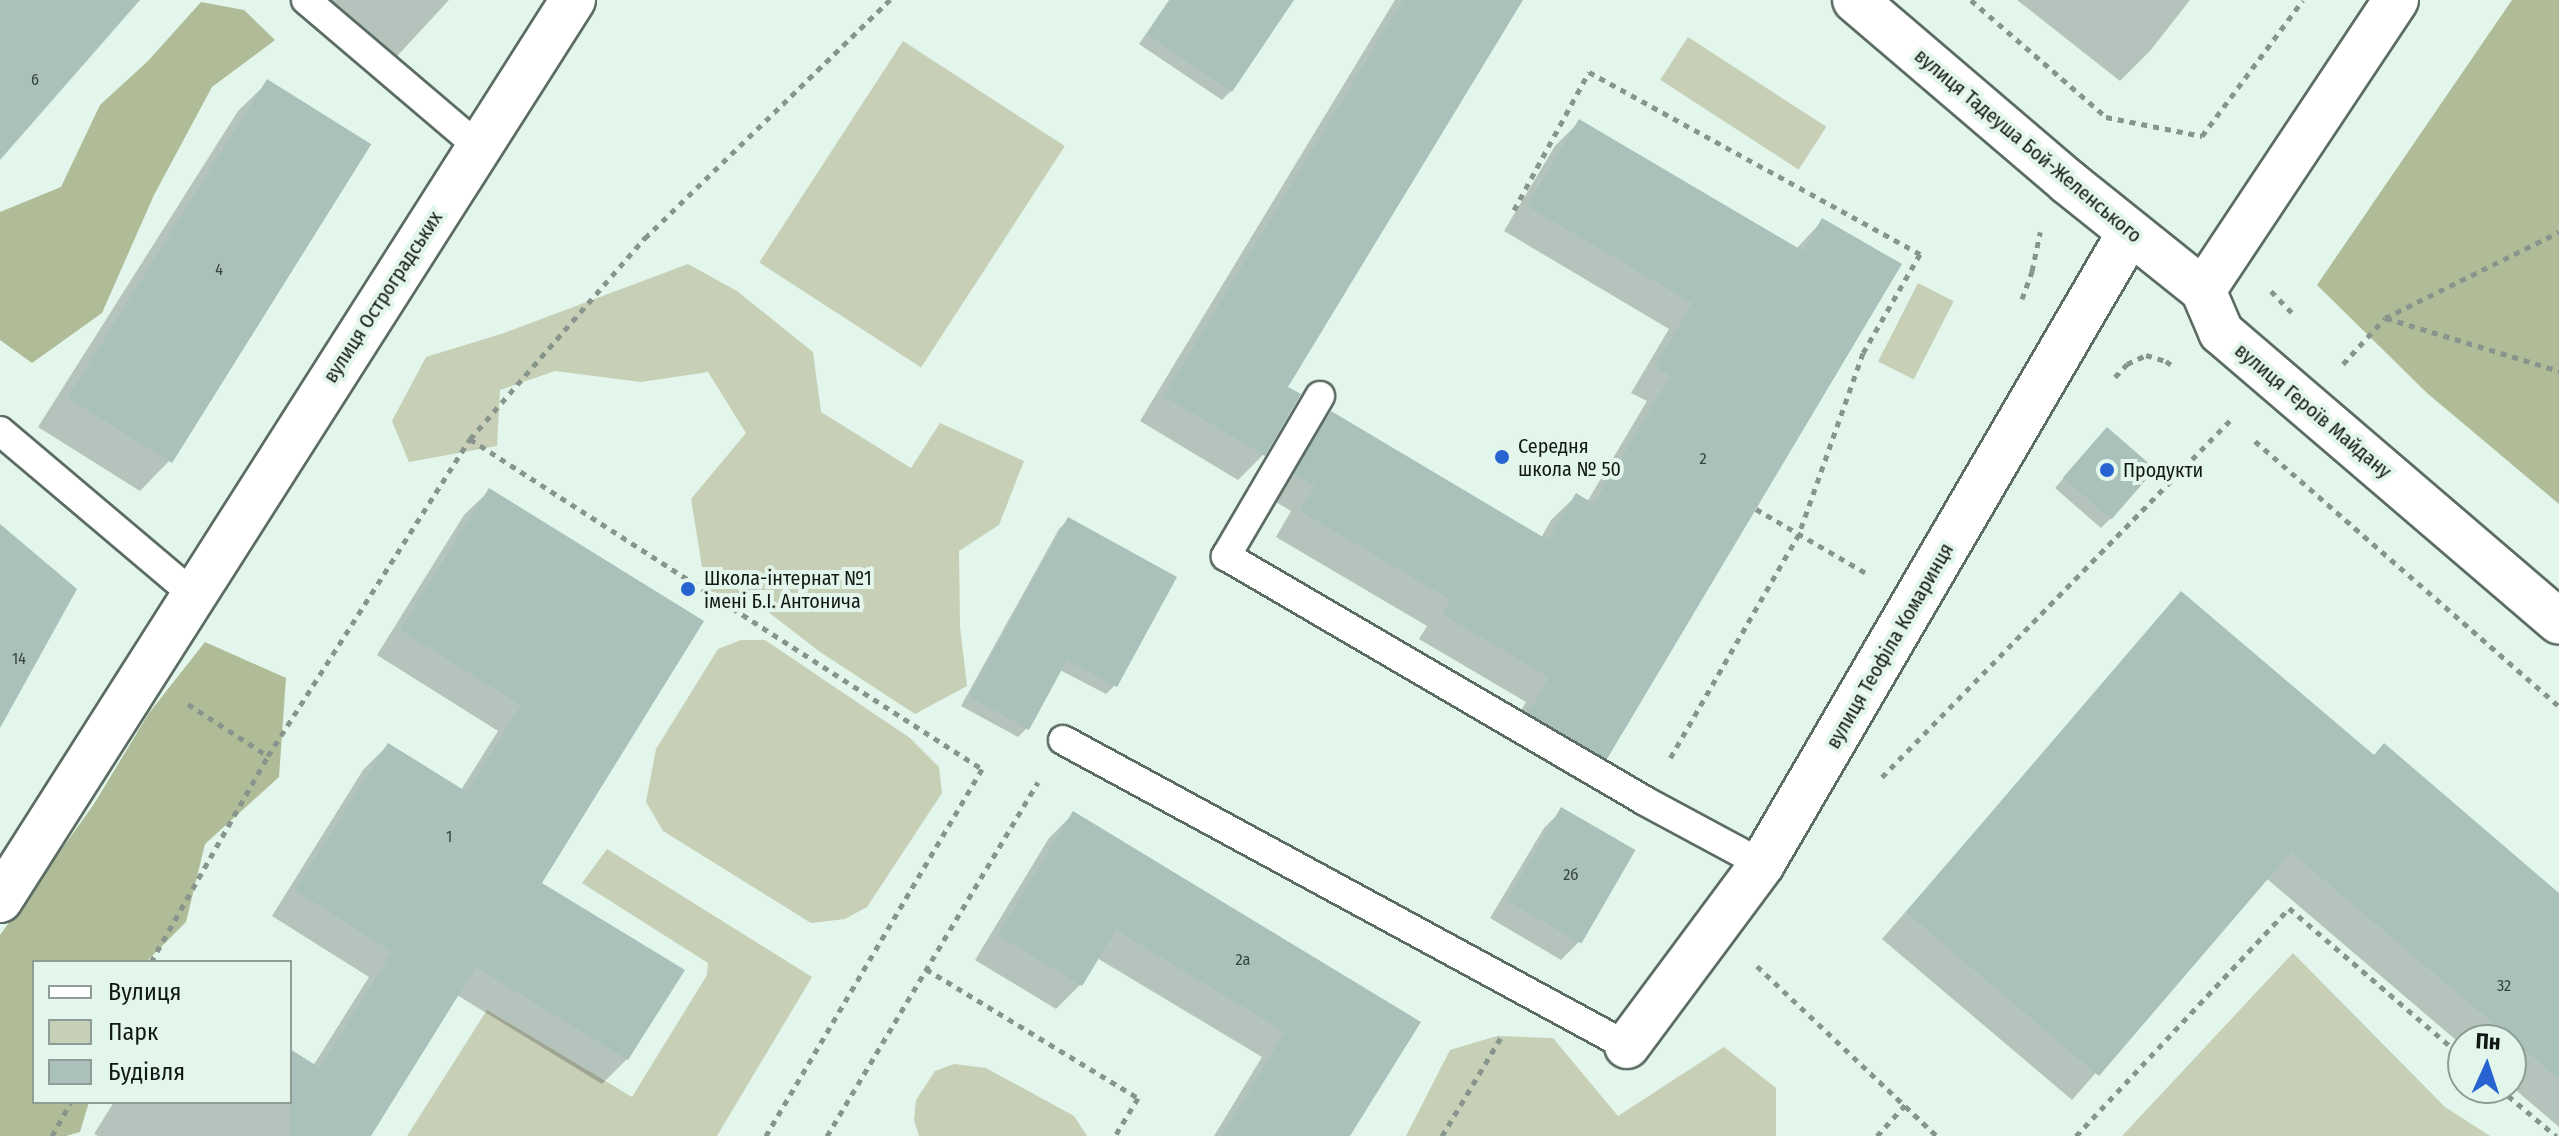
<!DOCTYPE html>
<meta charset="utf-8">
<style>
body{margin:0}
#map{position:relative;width:2559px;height:1136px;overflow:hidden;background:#e2f6eb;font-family:"Fira Sans Condensed",sans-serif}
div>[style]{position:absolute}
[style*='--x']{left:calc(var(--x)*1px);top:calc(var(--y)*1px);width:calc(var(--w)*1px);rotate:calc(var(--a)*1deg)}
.green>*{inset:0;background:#c7cfb7;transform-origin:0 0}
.forest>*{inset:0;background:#afbc97}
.shadow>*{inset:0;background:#0003}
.building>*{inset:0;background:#a9c0bb;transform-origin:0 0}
.path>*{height:5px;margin-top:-2.5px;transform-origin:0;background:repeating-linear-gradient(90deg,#87958d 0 6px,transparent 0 12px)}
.roads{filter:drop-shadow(2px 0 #5b6c63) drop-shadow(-2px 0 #5b6c63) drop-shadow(0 2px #5b6c63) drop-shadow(0 -2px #5b6c63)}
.service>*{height:28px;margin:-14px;padding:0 14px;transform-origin:14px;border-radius:14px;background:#fff}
.minor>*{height:44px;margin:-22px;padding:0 22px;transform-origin:22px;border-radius:22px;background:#fff}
.secondary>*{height:44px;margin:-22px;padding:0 22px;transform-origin:22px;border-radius:22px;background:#fff}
.dots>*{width:22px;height:22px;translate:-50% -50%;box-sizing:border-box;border:4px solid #e2f6eb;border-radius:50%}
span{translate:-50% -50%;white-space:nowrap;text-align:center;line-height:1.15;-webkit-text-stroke:8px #e2f6eb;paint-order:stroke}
.number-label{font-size:16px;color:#37423e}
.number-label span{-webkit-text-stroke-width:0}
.street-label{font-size:20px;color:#111815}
.poi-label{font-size:20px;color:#111815}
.left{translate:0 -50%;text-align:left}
.legend{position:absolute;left:32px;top:960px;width:260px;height:144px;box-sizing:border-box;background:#e2f6eb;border:2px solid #8e9d95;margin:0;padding:10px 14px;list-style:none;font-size:24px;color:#111815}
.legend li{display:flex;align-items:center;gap:16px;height:40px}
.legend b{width:40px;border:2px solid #8e9d95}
.north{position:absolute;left:2447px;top:1024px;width:80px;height:80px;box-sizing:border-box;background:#e2f6eb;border:2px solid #8e9d95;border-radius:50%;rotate:3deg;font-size:22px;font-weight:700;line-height:32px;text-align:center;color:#111815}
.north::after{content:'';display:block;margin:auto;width:28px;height:36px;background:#2864d1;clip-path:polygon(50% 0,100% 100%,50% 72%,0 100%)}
</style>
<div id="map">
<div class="green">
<div style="left:1688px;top:37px;width:165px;height:51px;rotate:33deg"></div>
<div style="left:903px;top:41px;width:193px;height:264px;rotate:33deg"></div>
<div style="clip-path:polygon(688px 264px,737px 291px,813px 352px,821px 412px,911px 468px,940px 423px,1024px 461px,999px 525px,959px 551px,960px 627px,967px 686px,915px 714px,820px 652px,750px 598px,706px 591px,691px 499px,746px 433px,708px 372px,641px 382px,555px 371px,500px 390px,497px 446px,409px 462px,392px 421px,426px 357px,501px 334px)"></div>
<div style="left:1918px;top:283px;width:40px;height:88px;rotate:27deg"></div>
<div style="clip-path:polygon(741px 640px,765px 640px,910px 738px,939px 767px,942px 793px,867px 907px,845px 919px,811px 923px,663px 831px,646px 802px,656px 749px,718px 649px)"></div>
<div style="clip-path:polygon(607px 849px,812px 977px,717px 1136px,407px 1136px,487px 1010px,632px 1097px,707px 975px,708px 963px,582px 883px)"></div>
<div style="clip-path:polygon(2293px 953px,2445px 1107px,2490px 1136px,2122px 1136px)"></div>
<div style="clip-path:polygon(1497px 1036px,1553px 1038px,1618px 1116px,1724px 1047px,1776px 1088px,1776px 1136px,1406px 1136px,1450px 1050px)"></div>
<div style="clip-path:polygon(954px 1064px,986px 1068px,1074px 1116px,1087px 1136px,919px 1136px,914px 1120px,916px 1100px,935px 1071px)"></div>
</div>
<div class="forest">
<div style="clip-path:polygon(2512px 0,2559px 0,2559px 504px,2427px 393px,2317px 285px)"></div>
<div style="clip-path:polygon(201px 2px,244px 10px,275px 40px,212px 87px,154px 195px,102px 313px,32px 363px,0 340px,0 212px,61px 187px,100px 105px,148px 61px)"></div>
<div style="clip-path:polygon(205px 642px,286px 678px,279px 777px,205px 844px,186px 922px,146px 962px,34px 962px,34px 1102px,89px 1102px,80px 1132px,66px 1136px,0 1136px,0 935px,94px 804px,149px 713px)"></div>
</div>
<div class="shadow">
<div style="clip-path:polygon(311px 0,449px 0,387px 67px)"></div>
<div style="clip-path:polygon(1169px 0,1261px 0,1231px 91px,1222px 100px,1139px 44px)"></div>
<div style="clip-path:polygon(1395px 0,1521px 0,1286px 387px,1263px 455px,1238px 480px,1140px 421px)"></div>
<div style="clip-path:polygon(2017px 0,2190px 0,2150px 51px,2120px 81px)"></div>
<div style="clip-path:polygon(268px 82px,169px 461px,140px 491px,38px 427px,238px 111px)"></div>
<div style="clip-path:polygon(1580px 121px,1796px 249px,1822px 221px,1606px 758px,1581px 783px,1505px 738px,1526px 702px,1419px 639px,1427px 626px,1276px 537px,1291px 511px,1271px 499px,1306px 439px,1331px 414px,1541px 538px,1551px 520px,1576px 496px,1587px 502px,1647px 401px,1631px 393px,1669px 329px,1504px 231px,1555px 146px)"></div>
<div style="clip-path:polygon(2098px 438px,2110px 519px,2101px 528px,2055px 488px)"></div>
<div style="clip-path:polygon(489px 491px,702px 621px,540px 883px,627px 1059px,602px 1084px,457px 995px,369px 1136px,98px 1136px,94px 1134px,114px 1102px,290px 1102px,290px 1052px,313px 1066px,369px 977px,272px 916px,363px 770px,388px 745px,461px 790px,498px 731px,377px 655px,464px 515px)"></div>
<div style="clip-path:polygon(1068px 520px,1115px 685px,1106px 694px,1060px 670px,1027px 728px,1018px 737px,961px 706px,1059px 529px)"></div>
<div style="clip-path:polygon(2181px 594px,2373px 757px,2559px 895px,2559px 1127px,2511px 1086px,2511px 1040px,2463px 1040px,2463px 1046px,2266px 878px,2072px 1100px,1882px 939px)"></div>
<div style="clip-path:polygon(1562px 810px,1579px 942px,1561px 960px,1490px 918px,1544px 828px)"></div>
<div style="clip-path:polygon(1074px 813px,1418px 1022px,1349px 1136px,1214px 1136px,1262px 1057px,1097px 958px,1081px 984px,1056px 1009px,975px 960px,1049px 838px)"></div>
</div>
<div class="building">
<div style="clip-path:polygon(0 0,140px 0,0 160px)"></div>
<div style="clip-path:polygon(1170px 0,1294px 0,1232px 92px,1147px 34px)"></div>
<div style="clip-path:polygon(1403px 0,1523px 0,1288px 387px,1301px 394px,1265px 456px,1164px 396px)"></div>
<div style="left:267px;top:79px;width:123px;height:376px;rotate:32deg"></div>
<div style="clip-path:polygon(1579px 119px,1803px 251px,1822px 218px,1902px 264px,1607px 759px,1528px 713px,1549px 677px,1442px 614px,1451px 600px,1300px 511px,1315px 486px,1294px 474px,1331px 411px,1548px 540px,1576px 493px,1594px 504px,1670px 376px,1655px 367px,1692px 303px,1527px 206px)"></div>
<div style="left:2107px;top:427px;width:64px;height:67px;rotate:41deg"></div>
<div style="clip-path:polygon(489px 488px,704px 621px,542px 883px,685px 970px,628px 1060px,476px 967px,371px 1136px,290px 1136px,290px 1049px,320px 1068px,392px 952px,295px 890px,388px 743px,467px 792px,521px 705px,400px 630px)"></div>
<div style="clip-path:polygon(1068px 517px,1177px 577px,1117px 687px,1067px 660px,1029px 730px,969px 696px)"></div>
<div style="clip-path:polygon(0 524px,77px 589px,0 728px)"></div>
<div style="clip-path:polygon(2181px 591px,2374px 755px,2384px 743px,2559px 893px,2559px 1079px,2291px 852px,2099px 1076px,1906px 912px)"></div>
<div style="left:1561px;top:807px;width:86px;height:108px;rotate:30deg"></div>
<div style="clip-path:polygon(1073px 811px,1421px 1022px,1350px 1136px,1222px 1136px,1285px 1032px,1116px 930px,1082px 986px,998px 935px)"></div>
</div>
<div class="path">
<div style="--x:1971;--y:0;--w:179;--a:40.9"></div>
<div style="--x:2106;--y:117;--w:98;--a:11.2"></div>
<div style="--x:2202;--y:136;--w:169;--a:-53.4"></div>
<div style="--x:1514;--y:210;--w:157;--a:-61.5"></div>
<div style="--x:1589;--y:72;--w:378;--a:28.8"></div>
<div style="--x:1920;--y:254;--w:114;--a:119.9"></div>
<div style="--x:1863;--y:353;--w:192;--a:109.5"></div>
<div style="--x:1799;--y:534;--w:258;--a:119.9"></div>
<div style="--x:2271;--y:291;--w:30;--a:46"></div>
<div style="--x:2022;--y:299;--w:30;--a:-70"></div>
<div style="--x:2032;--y:271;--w:40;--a:-78"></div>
<div style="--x:2386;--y:318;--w:181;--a:17"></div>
<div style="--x:2343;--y:364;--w:62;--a:-47.6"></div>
<div style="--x:2385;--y:318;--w:194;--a:-26.3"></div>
<div style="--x:2115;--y:377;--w:18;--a:-47"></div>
<div style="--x:2127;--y:364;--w:21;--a:-25"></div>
<div style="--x:2146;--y:355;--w:21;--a:17"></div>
<div style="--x:2166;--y:361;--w:10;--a:37"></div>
<div style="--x:470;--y:439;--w:267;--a:-49"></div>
<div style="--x:645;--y:238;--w:342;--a:-44.2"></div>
<div style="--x:2255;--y:441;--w:403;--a:41.1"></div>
<div style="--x:1756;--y:509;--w:127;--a:30.2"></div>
<div style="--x:188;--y:704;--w:95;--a:33"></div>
<div style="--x:268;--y:756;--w:376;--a:-57.5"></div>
<div style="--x:470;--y:439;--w:609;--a:32.8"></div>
<div style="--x:982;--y:769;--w:426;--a:120.5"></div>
<div style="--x:1882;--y:777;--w:500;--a:-45.7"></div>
<div style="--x:151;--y:962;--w:237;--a:-60.4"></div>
<div style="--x:1757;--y:966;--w:248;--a:43.4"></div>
<div style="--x:926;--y:969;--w:248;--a:31.3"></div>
<div style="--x:1138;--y:1098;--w:44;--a:121.2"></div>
<div style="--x:2499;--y:1088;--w:75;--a:40.1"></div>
<div style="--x:52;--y:1136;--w:39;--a:-61"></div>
<div style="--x:827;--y:1136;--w:412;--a:-59.2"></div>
<div style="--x:1442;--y:1136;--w:119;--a:-59.1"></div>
<div style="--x:1877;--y:1136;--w:42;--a:-47.9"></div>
<div style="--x:2076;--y:1136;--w:312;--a:-46.9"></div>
<div style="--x:2289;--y:908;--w:229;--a:40.6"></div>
</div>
<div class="roads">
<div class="service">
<div style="--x:306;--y:0;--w:227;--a:40.4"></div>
<div style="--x:1320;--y:396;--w:186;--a:120.4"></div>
<div style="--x:1226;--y:556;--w:485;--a:30.3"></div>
<div style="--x:1645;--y:801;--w:133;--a:28.3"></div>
<div style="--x:0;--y:431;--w:254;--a:40.2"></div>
<div style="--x:1063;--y:740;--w:642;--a:28.48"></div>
</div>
<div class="minor">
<div style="--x:1855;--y:0;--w:280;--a:40.5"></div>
<div style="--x:2068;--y:182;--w:173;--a:38.7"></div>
<div style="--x:0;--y:900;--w:1067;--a:-57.52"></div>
<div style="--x:1627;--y:1046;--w:227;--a:-53.4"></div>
<div style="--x:1762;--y:864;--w:731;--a:-59.79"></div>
</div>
<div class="secondary">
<div style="--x:2396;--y:0;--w:348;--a:123.6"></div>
<div style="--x:2203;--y:290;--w:46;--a:66.8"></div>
<div style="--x:2221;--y:332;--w:445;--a:40.6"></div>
</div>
</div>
<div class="dots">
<div style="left:1502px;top:457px;background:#2864d1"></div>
<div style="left:2107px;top:470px;background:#2864d1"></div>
<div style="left:688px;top:589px;background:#2864d1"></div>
</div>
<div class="number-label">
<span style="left:35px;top:80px">6</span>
<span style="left:219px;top:270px">4</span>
<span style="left:1703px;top:459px">2</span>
<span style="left:19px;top:659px">14</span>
<span style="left:449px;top:837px">1</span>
<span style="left:1571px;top:875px">2б</span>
<span style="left:1243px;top:960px">2а</span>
<span style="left:2504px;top:986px">32</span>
</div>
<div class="street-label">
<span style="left:2028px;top:146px;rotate:40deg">вулиця Тадеуша Бой-Желенського</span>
<span style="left:383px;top:297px;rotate:-57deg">вулиця Остроградських</span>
<span style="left:2313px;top:411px;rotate:40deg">вулиця Героїв Майдану</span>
<span style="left:1890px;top:646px;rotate:-60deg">вулиця Теофіла Комаринця</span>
</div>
<div class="poi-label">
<span class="left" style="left:1518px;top:458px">Середня<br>школа № 50</span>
<span class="left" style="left:2123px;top:470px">Продукти</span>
<span class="left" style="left:704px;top:590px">Школа-інтернат №1<br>імені Б.І. Антонича</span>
</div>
<ul class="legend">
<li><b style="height:10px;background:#fff"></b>Вулиця</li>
<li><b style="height:22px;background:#c7cfb7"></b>Парк</li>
<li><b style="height:22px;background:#a9c0bb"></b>Будівля</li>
</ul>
<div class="north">Пн</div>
</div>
